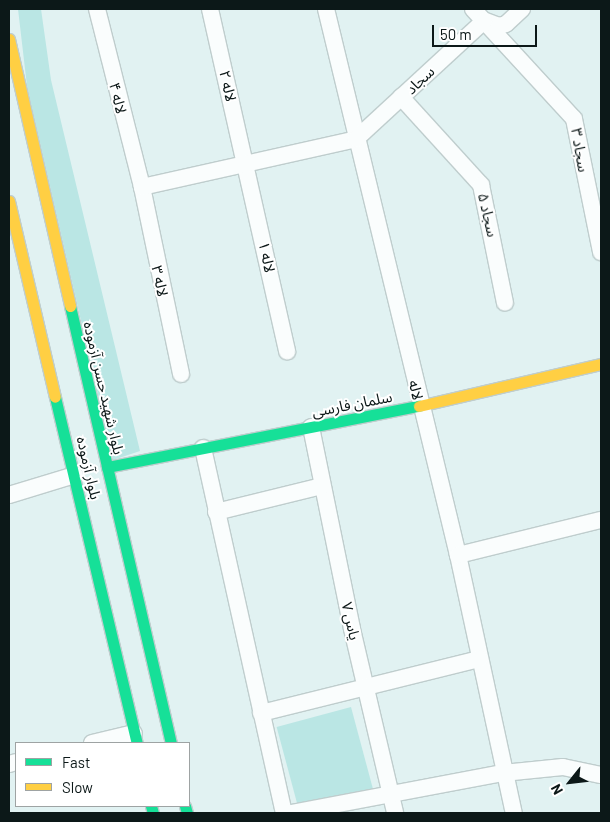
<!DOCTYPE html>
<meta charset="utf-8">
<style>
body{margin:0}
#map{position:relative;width:610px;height:822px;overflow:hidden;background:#e1f2f2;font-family:Barlow,"Noto Sans Arabic",sans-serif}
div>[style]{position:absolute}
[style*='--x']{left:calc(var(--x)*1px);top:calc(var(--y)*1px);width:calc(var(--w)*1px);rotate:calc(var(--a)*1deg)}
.green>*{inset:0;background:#bae6e4;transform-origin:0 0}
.roads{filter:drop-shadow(1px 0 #bfcdcd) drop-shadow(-1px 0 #bfcdcd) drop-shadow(0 1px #bfcdcd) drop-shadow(0 -1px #bfcdcd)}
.street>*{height:16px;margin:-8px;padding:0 8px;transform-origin:8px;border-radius:8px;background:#fafdfd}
.fast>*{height:11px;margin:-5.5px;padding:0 5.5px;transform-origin:5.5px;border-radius:5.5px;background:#16e098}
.slow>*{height:11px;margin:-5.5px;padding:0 5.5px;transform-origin:5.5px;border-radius:5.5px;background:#ffcf43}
span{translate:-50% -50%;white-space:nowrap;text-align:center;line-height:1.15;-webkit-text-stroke:4px #fff;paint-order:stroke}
.street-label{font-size:15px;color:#0c1818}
.frame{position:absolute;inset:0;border:10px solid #0c1818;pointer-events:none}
.legend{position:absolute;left:15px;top:742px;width:175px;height:65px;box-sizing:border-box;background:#fff;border:1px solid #9ea3a3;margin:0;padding:6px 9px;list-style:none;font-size:15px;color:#0c1818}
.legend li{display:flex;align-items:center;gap:10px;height:25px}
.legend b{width:25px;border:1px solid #9ea3a3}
.north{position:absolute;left:545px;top:757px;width:50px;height:50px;-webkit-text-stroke:4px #fff;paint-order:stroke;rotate:241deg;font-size:14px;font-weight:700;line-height:20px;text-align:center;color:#0c1818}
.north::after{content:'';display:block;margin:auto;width:18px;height:22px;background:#0c1818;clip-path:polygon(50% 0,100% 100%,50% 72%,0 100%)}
.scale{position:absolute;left:432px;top:25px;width:105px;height:22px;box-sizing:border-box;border:2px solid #0c1818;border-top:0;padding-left:6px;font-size:15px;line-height:18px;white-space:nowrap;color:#0c1818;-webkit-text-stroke:4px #fff;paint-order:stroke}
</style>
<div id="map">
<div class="green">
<div style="clip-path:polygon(18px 9px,41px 9px,51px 80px,140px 451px,113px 460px,27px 86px)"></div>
<div style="left:351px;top:707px;width:88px;height:77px;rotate:75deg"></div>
</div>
<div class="roads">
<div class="street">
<div style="--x:97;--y:9;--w:184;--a:75.8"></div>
<div style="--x:142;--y:187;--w:191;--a:78.2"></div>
<div style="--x:210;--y:9;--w:351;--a:77.3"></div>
<div style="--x:326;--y:9;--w:562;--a:76.41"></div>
<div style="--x:458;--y:555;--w:264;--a:77.8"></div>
<div style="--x:473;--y:9;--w:149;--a:47.4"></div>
<div style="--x:574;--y:119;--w:136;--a:78.5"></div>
<div style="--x:483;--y:20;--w:17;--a:21"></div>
<div style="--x:499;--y:26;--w:7;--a:-16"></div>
<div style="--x:506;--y:24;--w:22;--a:-43"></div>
<div style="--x:401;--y:97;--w:119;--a:47.7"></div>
<div style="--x:481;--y:185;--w:120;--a:78.5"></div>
<div style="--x:142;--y:187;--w:219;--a:-12.6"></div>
<div style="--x:356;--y:139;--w:174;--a:-42.7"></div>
<div style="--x:311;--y:427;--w:206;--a:78.5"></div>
<div style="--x:352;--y:629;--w:189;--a:76.8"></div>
<div style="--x:203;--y:448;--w:374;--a:77.5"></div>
<div style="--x:9;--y:495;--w:69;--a:-16.9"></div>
<div style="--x:216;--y:512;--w:109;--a:-13.8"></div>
<div style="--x:458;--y:555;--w:147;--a:-13.8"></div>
<div style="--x:261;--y:713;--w:225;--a:-13.9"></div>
<div style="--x:92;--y:743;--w:43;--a:-13.4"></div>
<div style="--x:9;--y:764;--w:7;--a:-16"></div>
<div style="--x:291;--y:813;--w:216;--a:-10.7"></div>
<div style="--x:503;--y:773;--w:60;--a:-5.7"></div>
<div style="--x:563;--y:767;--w:39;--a:12"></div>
</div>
<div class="fast">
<div style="--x:70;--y:306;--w:449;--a:77"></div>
<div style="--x:55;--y:397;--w:356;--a:76.7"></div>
<div style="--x:107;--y:467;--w:318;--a:-11.1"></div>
<div style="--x:151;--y:806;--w:7;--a:74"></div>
<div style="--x:185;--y:806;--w:7;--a:74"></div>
</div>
<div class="slow">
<div style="--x:9;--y:39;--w:274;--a:77.1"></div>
<div style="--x:9;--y:201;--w:201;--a:76.8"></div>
<div style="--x:419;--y:406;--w:187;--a:-13"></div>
</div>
</div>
<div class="street-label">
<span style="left:420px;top:80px;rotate:-43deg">سجاد</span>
<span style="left:228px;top:86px;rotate:77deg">لاله ۲</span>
<span style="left:118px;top:98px;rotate:76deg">لاله ۴</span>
<span style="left:580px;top:150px;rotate:80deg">سجاد ۳</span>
<span style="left:488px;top:215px;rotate:77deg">سجاد ۵</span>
<span style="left:267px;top:257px;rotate:78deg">لاله ۱</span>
<span style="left:160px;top:281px;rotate:78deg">لاله ۳</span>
<span style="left:104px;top:388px;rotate:77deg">بلوار شهید حسن آزموده</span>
<span style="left:416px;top:390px;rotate:77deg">لاله</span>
<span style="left:352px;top:404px;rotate:-11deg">سلمان فارسی</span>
<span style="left:89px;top:468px;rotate:77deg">بلوار آزموده</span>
<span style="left:351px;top:621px;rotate:77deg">یاس ۷</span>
</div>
<div class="frame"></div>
<ul class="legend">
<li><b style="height:6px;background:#16e098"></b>Fast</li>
<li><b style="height:6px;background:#ffcf43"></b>Slow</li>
</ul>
<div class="north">N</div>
<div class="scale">50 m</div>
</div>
